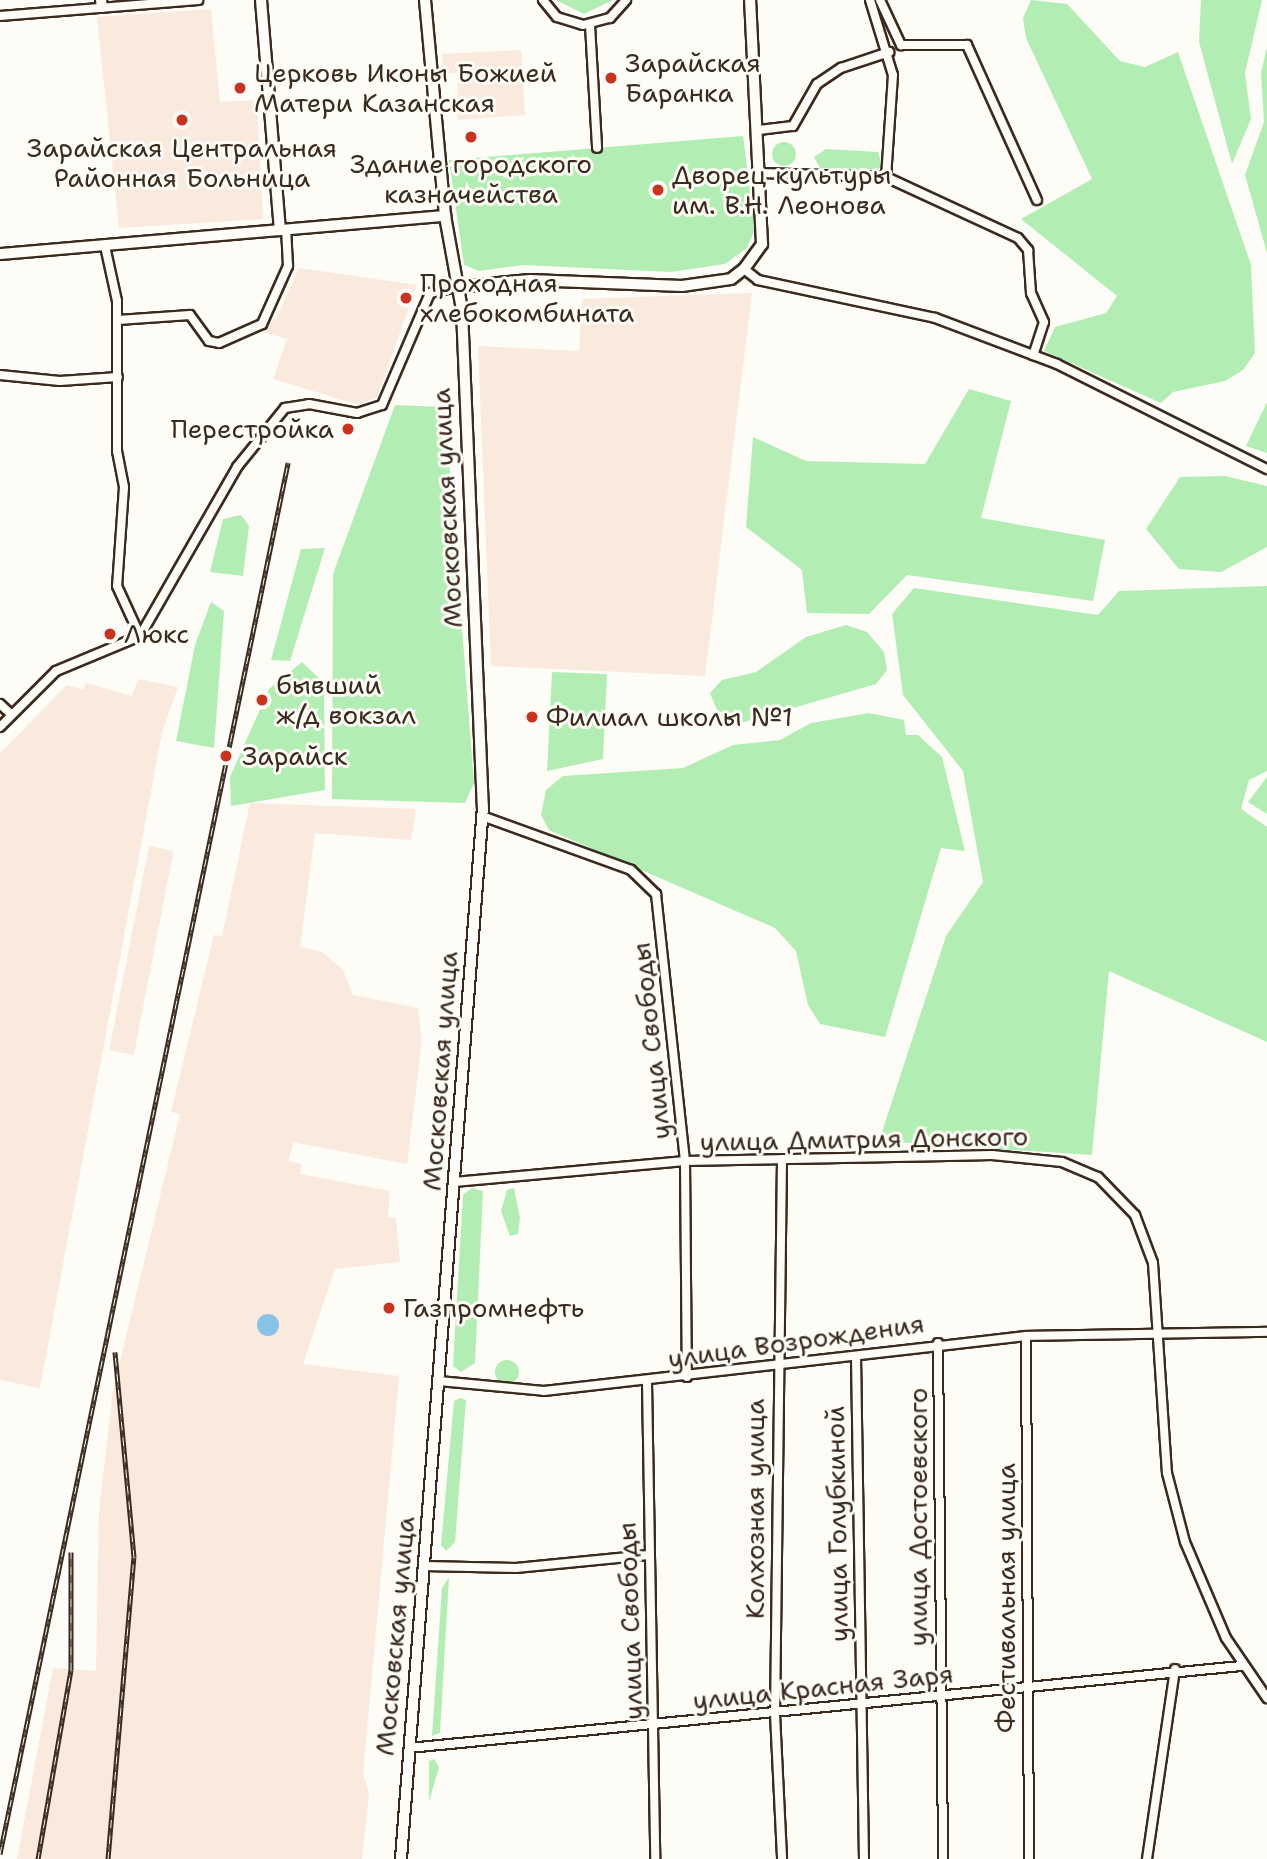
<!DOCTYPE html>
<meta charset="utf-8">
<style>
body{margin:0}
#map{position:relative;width:1267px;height:1859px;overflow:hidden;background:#fdfcf7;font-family:"Shantell Sans",sans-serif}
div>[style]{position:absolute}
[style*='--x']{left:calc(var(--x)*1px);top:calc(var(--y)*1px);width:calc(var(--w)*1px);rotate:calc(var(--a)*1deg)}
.built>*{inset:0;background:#f9eadd;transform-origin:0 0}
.green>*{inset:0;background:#b2eeb4}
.round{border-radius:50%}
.water>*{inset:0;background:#88c3e8}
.roads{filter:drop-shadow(2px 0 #3b2a1e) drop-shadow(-2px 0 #3b2a1e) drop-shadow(0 2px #3b2a1e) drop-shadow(0 -2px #3b2a1e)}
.minor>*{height:8px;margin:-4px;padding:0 4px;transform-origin:4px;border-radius:4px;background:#fdfcf7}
.tertiary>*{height:10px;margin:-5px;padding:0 5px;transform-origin:5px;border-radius:5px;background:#fdfcf7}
.secondary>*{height:10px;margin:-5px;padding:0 5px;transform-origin:5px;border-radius:5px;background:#fdfcf7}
.rail>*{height:5px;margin-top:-2.5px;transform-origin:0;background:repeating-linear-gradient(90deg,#fdfcf7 0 8px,#3b2a1e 0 16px);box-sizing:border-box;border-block:2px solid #3b2a1e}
.dots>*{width:19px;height:19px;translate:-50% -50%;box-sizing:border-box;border:4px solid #fdfcf7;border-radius:50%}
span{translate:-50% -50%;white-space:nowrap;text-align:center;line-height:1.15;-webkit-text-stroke:6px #fdfcf7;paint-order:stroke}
.poi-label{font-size:26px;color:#3b2a1e}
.left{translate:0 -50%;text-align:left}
.right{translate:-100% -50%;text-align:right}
.street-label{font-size:26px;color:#3b2a1e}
</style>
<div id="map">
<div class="built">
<div style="clip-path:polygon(211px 9px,220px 102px,257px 100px,263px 219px,119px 228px,97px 17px)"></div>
<div style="clip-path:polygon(521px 50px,525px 115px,457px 120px,458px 73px,443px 73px,442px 54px)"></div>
<div style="clip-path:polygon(299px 268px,417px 285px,377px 397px,359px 405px,273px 379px,287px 339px,263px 332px,279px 313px)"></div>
<div style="clip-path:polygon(752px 293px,705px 676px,491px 666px,478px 346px,579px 351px,582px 299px)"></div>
<div style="clip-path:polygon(138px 679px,178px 687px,162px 732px,40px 1388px,0 1380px,0 753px,67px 685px,84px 690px,86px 683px,132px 696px)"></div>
<div style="clip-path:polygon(250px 803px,416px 809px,411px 840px,315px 833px,300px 947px,322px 952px,343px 970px,353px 995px,418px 1008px,422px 1041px,407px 1164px,293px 1142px,289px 1161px,301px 1164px,300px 1174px,390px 1191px,388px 1217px,396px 1218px,400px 1262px,335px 1269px,303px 1364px,399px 1376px,363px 1774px,369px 1793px,362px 1859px,17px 1859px,53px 1668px,96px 1671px,99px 1510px,113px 1390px,180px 1114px,171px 1112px,214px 935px,222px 936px)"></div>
<div style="left:149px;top:846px;width:25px;height:208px;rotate:11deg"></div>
</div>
<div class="green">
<div style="clip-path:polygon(556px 0,613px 0,584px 14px)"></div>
<div style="clip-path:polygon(1031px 0,1067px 4px,1120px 61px,1145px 67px,1178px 52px,1251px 265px,1255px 353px,1243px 370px,1225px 381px,1173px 392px,1161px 403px,1044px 351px,1055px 327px,1106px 313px,1117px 296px,1021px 219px,1092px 179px,1026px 38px,1023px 18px)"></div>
<div style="clip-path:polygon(1201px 0,1262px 0,1245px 73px,1251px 119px,1232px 164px,1199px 42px)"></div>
<div style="clip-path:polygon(1267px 47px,1267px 253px,1245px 175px,1264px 122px,1261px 73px)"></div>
<div style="clip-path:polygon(743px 136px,755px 229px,747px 248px,725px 264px,671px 272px,523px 265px,479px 271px,464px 265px,449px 160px)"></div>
<div class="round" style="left:772px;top:142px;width:24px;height:24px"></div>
<div style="clip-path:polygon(826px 149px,878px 152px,882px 165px,877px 171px,820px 168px,814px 157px)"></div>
<div style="clip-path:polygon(969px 389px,1011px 401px,981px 518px,1105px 540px,1093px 601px,907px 575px,869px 614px,807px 613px,802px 570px,746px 527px,753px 437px,806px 461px,925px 464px)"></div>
<div style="clip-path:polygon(1267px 402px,1267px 453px,1246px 446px)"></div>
<div style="clip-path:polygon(395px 405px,445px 407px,474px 783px,465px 803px,332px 799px,333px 574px)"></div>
<div style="clip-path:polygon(1225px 476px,1267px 486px,1267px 547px,1221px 572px,1179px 569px,1146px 529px,1180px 477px)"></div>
<div style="clip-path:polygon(241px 515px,249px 526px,243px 576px,210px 572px,223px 519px)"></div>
<div style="clip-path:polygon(325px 548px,290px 661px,271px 660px,301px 549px)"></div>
<div style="clip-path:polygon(1267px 586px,1267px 771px,1249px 780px,1241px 809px,1267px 827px,1267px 1042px,1109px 971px,1092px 1155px,879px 1141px,946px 936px,983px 882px,963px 771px,903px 695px,892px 614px,914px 588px,1098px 615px,1119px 591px)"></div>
<div style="clip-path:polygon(211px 602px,224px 611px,214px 748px,176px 741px,195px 645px)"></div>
<div style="clip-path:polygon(846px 625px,867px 632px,884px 652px,887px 670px,876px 684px,734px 725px,719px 715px,710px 693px,722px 680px,756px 672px,806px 637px)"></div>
<div style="clip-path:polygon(302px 662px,324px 683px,325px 790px,231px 806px,230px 777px,269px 689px)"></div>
<div style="clip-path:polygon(552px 672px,607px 674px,603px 759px,547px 771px)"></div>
<div style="clip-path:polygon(869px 713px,904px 720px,906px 735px,918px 735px,942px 757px,965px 851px,941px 848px,885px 1037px,820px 1024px,808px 1005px,796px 951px,775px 928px,549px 830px,541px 815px,546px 790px,563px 776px,683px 768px,733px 745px,780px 740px,811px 723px)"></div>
<div style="clip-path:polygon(1267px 777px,1267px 814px,1248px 802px)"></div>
<div style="clip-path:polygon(472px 1188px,483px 1191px,475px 1363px,461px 1372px,453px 1366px,463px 1195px)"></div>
<div style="clip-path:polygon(514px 1188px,520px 1218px,518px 1234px,510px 1236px,501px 1211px,507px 1190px)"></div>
<div class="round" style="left:495px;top:1360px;width:24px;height:24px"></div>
<div style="clip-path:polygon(460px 1398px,466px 1400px,455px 1542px,446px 1551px,441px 1545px,454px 1401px)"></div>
<div style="clip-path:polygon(449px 1577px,440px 1733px,432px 1736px,442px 1588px)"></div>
<div style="clip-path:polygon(434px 1759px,439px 1767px,429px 1802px,429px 1761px)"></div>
</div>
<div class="water">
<div class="round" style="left:257px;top:1314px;width:22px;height:22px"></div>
</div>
<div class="roads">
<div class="minor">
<div style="--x:543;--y:0;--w:22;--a:51"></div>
<div style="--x:557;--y:17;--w:27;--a:17"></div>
<div style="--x:583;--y:25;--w:28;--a:-15"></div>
<div style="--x:610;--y:18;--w:24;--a:-48"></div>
<div style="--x:870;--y:0;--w:78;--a:73"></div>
<div style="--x:893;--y:75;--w:102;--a:93.9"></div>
<div style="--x:880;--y:0;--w:50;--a:65"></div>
<div style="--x:901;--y:45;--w:66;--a:0"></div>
<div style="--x:967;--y:45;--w:170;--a:65.7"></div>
<div style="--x:0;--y:16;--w:199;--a:-4.6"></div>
<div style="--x:590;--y:25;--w:123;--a:86.7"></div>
<div style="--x:759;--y:130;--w:34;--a:-7"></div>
<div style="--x:793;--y:126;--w:48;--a:-60.3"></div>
<div style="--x:817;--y:84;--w:29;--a:-34"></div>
<div style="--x:841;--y:68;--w:51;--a:-18.4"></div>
<div style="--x:761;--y:173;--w:125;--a:1.8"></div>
<div style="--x:886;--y:177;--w:145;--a:24.8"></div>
<div style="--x:1018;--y:238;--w:16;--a:50"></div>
<div style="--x:1028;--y:250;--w:43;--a:86"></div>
<div style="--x:1031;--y:293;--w:32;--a:66"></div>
<div style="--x:1044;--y:322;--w:35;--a:108"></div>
<div style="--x:105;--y:246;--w:56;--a:77.7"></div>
<div style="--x:117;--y:301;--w:150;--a:90"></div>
<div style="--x:117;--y:451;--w:37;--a:79"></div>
<div style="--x:124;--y:487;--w:99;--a:94"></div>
<div style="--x:117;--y:586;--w:55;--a:65.3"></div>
<div style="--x:744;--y:269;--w:18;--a:38"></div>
<div style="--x:758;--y:280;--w:181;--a:12.1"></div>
<div style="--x:935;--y:318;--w:130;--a:20.7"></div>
<div style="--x:1057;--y:364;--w:235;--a:26.6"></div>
<div style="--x:118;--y:320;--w:72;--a:-4"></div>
<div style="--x:190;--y:315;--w:32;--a:54"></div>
<div style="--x:209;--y:341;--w:10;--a:11"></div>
<div style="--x:219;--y:343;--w:47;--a:-23.8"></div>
<div style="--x:262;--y:324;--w:64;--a:-65.9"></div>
<div style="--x:288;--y:266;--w:37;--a:-93"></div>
<div style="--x:0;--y:375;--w:60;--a:5.7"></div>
<div style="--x:60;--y:381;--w:58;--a:-3.9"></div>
<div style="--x:0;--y:704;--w:16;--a:43"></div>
<div style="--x:0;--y:727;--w:79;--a:-45"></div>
<div style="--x:56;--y:671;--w:91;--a:-22.6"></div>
<div style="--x:140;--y:636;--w:195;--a:-60.1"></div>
<div style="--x:237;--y:467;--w:76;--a:-50.9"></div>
<div style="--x:285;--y:408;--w:24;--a:-9"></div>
<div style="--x:309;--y:404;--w:49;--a:10.6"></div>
<div style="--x:357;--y:413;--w:26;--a:-18"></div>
<div style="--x:382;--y:405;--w:122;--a:-66.8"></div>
<div style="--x:430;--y:293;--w:27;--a:-13"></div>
<div style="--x:482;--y:816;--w:158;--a:19.9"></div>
<div style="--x:631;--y:870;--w:35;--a:44"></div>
<div style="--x:656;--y:894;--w:269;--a:83.8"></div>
<div style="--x:685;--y:1161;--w:216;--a:89.5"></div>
<div style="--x:782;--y:1159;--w:555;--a:90.72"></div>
<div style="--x:775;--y:1714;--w:145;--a:87.2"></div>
<div style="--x:454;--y:1182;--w:232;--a:-5.2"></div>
<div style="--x:685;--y:1161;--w:307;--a:-1.1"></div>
<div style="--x:992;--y:1155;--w:70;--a:5.7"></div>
<div style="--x:1062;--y:1162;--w:39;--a:23"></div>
<div style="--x:1098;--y:1177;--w:53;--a:45.8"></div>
<div style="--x:1135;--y:1215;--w:51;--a:69.4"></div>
<div style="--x:1153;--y:1263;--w:210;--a:86.2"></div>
<div style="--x:1167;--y:1473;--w:71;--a:75.4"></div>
<div style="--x:1185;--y:1542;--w:104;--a:66.9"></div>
<div style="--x:1226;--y:1638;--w:73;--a:55.7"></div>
<div style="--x:1026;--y:1336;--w:523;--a:89.67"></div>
<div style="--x:938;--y:1343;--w:516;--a:89.44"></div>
<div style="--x:856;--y:1356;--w:503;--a:89.09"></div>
<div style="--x:439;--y:1381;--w:105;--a:5.4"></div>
<div style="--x:544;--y:1391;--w:485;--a:-6.5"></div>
<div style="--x:1026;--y:1336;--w:241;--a:-1"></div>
<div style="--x:647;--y:1383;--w:476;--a:89"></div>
<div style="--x:424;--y:1566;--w:92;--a:1.2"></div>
<div style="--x:516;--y:1568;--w:133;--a:-5.6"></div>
<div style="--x:409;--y:1748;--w:836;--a:-5.63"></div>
<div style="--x:1147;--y:1859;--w:192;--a:-81.6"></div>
</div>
<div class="tertiary">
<div style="--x:101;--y:0;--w:7;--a:82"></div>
<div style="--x:261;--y:0;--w:231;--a:85.3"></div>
<div style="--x:425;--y:0;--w:217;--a:84.7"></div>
</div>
<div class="secondary">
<div style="--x:0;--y:254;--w:447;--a:-4.9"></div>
<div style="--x:445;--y:216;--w:96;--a:79.7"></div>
<div style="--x:462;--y:310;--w:497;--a:87.6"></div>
<div style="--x:483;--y:807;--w:1055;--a:94.46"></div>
<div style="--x:456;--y:287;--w:74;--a:-5.4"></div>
<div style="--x:530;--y:280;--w:152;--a:2.3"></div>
<div style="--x:682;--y:286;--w:49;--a:-8.1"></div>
<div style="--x:731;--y:279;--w:16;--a:-38"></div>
<div style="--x:744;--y:269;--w:31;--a:-54"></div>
<div style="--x:762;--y:244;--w:244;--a:-92.8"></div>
</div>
</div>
<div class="rail">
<div style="--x:0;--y:1854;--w:1421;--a:-78.3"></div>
<div style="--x:38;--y:1859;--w:192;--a:-80.1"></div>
<div style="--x:71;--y:1670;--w:118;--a:-90"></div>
<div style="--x:108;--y:1859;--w:303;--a:-85.1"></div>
<div style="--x:134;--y:1557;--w:206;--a:-95.3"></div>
</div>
<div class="dots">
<div style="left:611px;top:78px;background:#c8321e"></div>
<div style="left:240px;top:88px;background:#c8321e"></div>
<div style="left:182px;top:120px;background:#c8321e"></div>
<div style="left:471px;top:137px;background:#c8321e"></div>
<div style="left:658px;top:190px;background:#c8321e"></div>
<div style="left:406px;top:298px;background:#c8321e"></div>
<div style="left:348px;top:429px;background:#c8321e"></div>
<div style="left:110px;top:634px;background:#c8321e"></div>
<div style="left:262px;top:700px;background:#c8321e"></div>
<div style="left:532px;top:717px;background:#c8321e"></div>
<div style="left:226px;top:756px;background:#c8321e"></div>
<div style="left:389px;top:1308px;background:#c8321e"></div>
</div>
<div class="poi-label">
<span class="left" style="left:625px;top:78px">Зарайская<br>Баранка</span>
<span class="left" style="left:254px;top:88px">Церковь Иконы Божией<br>Матери Казанская</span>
<span style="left:182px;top:163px">Зарайская Центральная<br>Районная Больница</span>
<span style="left:471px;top:179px">Здание городского<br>казначейства</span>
<span class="left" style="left:672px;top:190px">Дворец культуры<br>им. В.Н. Леонова</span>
<span class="left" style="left:420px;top:298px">Проходная<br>хлебокомбината</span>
<span class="right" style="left:334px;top:429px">Перестройка</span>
<span class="left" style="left:124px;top:634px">Люкс</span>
<span class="left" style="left:276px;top:700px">бывший<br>ж/д вокзал</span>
<span class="left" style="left:546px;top:717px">Филиал школы №1</span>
<span class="left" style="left:242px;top:756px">Зарайск</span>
<span class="left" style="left:403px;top:1308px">Газпромнефть</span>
</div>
<div class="street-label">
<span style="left:447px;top:508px;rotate:-93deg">Московская улица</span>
<span style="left:651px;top:1041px;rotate:-96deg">улица Свободы</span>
<span style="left:440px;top:1071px;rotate:-86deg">Московская улица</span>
<span style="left:864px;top:1139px;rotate:-1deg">улица Дмитрия Донского</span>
<span style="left:796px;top:1341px;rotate:-8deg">улица Возрождения</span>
<span style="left:755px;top:1509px;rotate:-90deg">Колхозная улица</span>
<span style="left:918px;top:1517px;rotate:-90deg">улица Достоевского</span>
<span style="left:837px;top:1524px;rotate:-91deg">улица Голубкиной</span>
<span style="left:1006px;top:1598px;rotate:-90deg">Фестивальная улица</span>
<span style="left:630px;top:1621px;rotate:-92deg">улица Свободы</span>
<span style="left:395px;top:1636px;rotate:-85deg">Московская улица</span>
<span style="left:823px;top:1687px;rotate:-6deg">улица Красная Заря</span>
</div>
</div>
